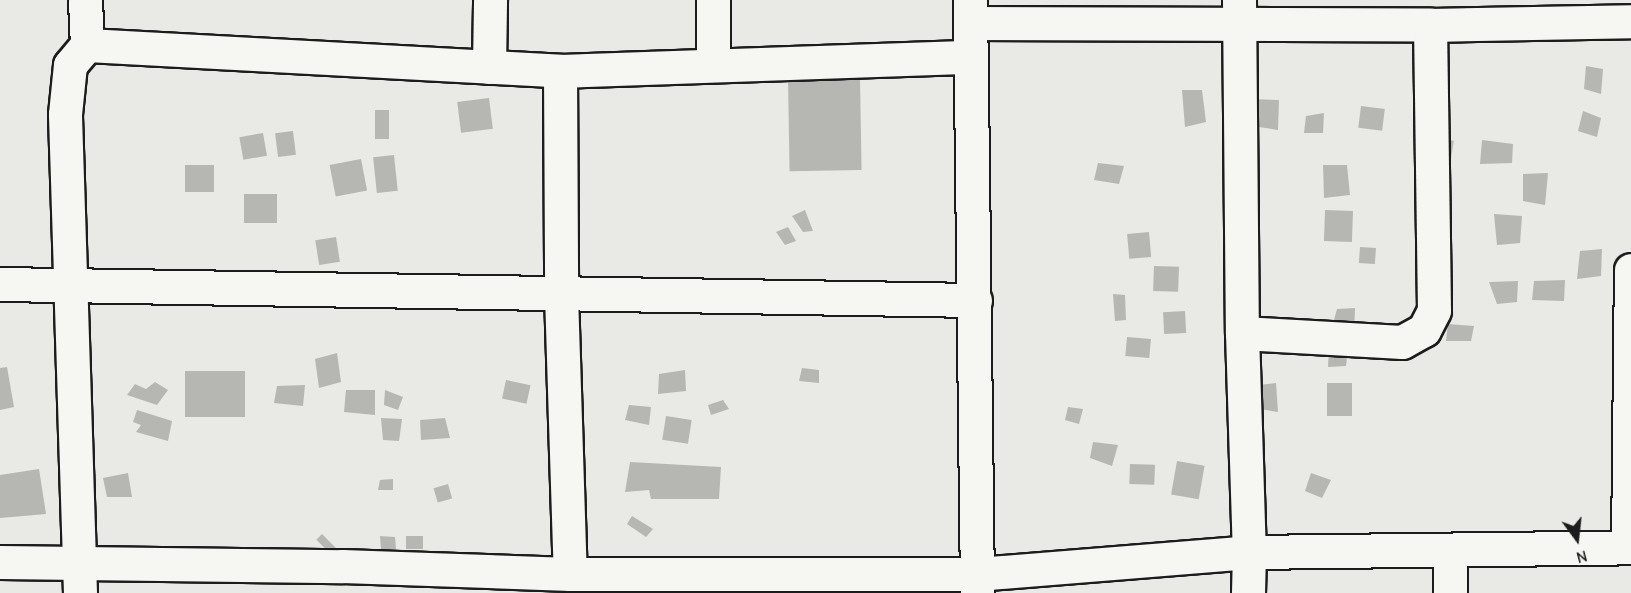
<!DOCTYPE html>
<style>
body{margin:0}
#map{position:relative;width:1631px;height:593px;overflow:hidden;background:#e9e9e5;font-family:"Comic Neue",sans-serif}
div>[style]{position:absolute}
[style*='--x']{left:calc(var(--x)*1px);top:calc(var(--y)*1px);width:calc(var(--w)*1px);rotate:calc(var(--a)*1deg)}
.building>*{inset:0;background:#b6b6b3;transform-origin:0 0}
.roads{filter:drop-shadow(2px 0 #1c1c1c) drop-shadow(-2px 0 #1c1c1c) drop-shadow(0 2px #1c1c1c) drop-shadow(0 -2px #1c1c1c)}
.minor>*{height:33px;margin:-16.5px;padding:0 16.5px;transform-origin:16.5px;border-radius:16.5px;background:#f6f6f2}
span{translate:-50% -50%;white-space:nowrap;text-align:center;line-height:1.15;-webkit-text-stroke:6px #f6f6f2;paint-order:stroke}
.north{position:absolute;left:1547px;top:509px;width:60px;height:60px;-webkit-text-stroke:4px #f6f6f2;paint-order:stroke;rotate:165deg;font-size:16px;font-weight:700;line-height:24px;text-align:center;color:#1c1c1c}
.north::after{content:'';display:block;margin:auto;width:21px;height:27px;background:#1c1c1c;clip-path:polygon(50% 0,100% 100%,50% 72%,0 100%)}
</style>
<div id="map">
<div class="building">
<div style="clip-path:polygon(1586px 66px,1603px 69px,1601px 94px,1584px 89px)"></div>
<div style="left:860px;top:79px;width:91px;height:72px;rotate:89deg"></div>
<div style="clip-path:polygon(1182px 90px,1202px 90px,1206px 122px,1185px 127px)"></div>
<div style="left:489px;top:98px;width:31px;height:32px;rotate:83deg"></div>
<div style="clip-path:polygon(1251px 99px,1279px 100px,1278px 130px,1246px 125px)"></div>
<div style="left:1361px;top:106px;width:24px;height:22px;rotate:7deg"></div>
<div style="left:375px;top:110px;width:14px;height:29px"></div>
<div style="clip-path:polygon(1583px 111px,1601px 118px,1597px 137px,1578px 131px)"></div>
<div style="clip-path:polygon(1324px 113px,1323px 133px,1304px 133px,1306px 116px)"></div>
<div style="left:293px;top:131px;width:24px;height:18px;rotate:83deg"></div>
<div style="left:263px;top:133px;width:23px;height:24px;rotate:80deg"></div>
<div style="left:1436px;top:138px;width:18px;height:19px;rotate:9deg"></div>
<div style="clip-path:polygon(1482px 140px,1513px 144px,1512px 163px,1480px 164px)"></div>
<div style="left:394px;top:155px;width:36px;height:21px;rotate:84deg"></div>
<div style="left:361px;top:159px;width:32px;height:32px;rotate:79deg"></div>
<div style="clip-path:polygon(1098px 163px,1124px 166px,1119px 184px,1094px 180px)"></div>
<div style="left:185px;top:165px;width:29px;height:27px"></div>
<div style="clip-path:polygon(1323px 165px,1347px 165px,1350px 195px,1324px 198px)"></div>
<div style="clip-path:polygon(1548px 173px,1545px 205px,1523px 201px,1523px 174px)"></div>
<div style="left:244px;top:194px;width:33px;height:29px"></div>
<div style="clip-path:polygon(805px 210px,813px 231px,803px 232px,792px 216px)"></div>
<div style="left:1353px;top:211px;width:31px;height:28px;rotate:92deg"></div>
<div style="clip-path:polygon(1494px 214px,1522px 216px,1520px 243px,1497px 245px)"></div>
<div style="clip-path:polygon(788px 227px,796px 241px,785px 245px,776px 232px)"></div>
<div style="left:1149px;top:232px;width:25px;height:22px;rotate:85deg"></div>
<div style="left:336px;top:237px;width:25px;height:21px;rotate:81deg"></div>
<div style="left:1360px;top:247px;width:16px;height:16px;rotate:4deg"></div>
<div style="clip-path:polygon(1602px 249px,1601px 276px,1577px 279px,1580px 251px)"></div>
<div style="left:1154px;top:266px;width:25px;height:25px;rotate:2deg"></div>
<div style="clip-path:polygon(1565px 280px,1564px 301px,1532px 300px,1534px 281px)"></div>
<div style="clip-path:polygon(1518px 281px,1517px 302px,1497px 304px,1489px 282px)"></div>
<div style="clip-path:polygon(1113px 294px,1125px 295px,1126px 320px,1115px 321px)"></div>
<div style="clip-path:polygon(1355px 308px,1354px 335px,1330px 335px,1337px 309px)"></div>
<div style="left:1185px;top:311px;width:22px;height:22px;rotate:87deg"></div>
<div style="clip-path:polygon(1448px 324px,1474px 326px,1471px 341px,1446px 341px)"></div>
<div style="left:1127px;top:337px;width:24px;height:19px;rotate:5deg"></div>
<div style="clip-path:polygon(1329px 348px,1348px 349px,1346px 366px,1328px 367px)"></div>
<div style="clip-path:polygon(337px 353px,341px 382px,319px 388px,315px 359px)"></div>
<div style="clip-path:polygon(7px 367px,14px 407px,0 410px,0 368px)"></div>
<div style="clip-path:polygon(802px 368px,819px 370px,819px 383px,799px 381px)"></div>
<div style="clip-path:polygon(685px 370px,686px 391px,658px 394px,659px 374px)"></div>
<div style="left:185px;top:371px;width:60px;height:46px"></div>
<div style="left:506px;top:380px;width:25px;height:19px;rotate:12deg"></div>
<div style="clip-path:polygon(155px 382px,168px 390px,157px 405px,127px 395px,135px 384px,146px 389px)"></div>
<div style="clip-path:polygon(1276px 383px,1278px 412px,1248px 407px,1251px 386px)"></div>
<div style="left:1327px;top:383px;width:25px;height:33px"></div>
<div style="clip-path:polygon(305px 385px,303px 406px,274px 403px,277px 386px)"></div>
<div style="clip-path:polygon(346px 390px,375px 390px,375px 415px,344px 412px)"></div>
<div style="clip-path:polygon(385px 390px,403px 397px,398px 410px,384px 405px)"></div>
<div style="clip-path:polygon(723px 400px,729px 409px,711px 415px,708px 405px)"></div>
<div style="clip-path:polygon(629px 405px,651px 407px,649px 425px,625px 420px)"></div>
<div style="clip-path:polygon(1068px 407px,1083px 409px,1079px 424px,1065px 420px)"></div>
<div style="clip-path:polygon(137px 410px,172px 421px,168px 441px,136px 432px,141px 425px,133px 422px)"></div>
<div style="left:666px;top:416px;width:26px;height:24px;rotate:9deg"></div>
<div style="clip-path:polygon(381px 418px,402px 419px,399px 441px,383px 440px)"></div>
<div style="clip-path:polygon(445px 418px,450px 438px,421px 440px,420px 420px)"></div>
<div style="clip-path:polygon(1093px 442px,1118px 445px,1112px 466px,1090px 458px)"></div>
<div style="left:1177px;top:461px;width:28px;height:34px;rotate:10deg"></div>
<div style="clip-path:polygon(630px 462px,721px 467px,719px 499px,651px 499px,649px 490px,625px 492px)"></div>
<div style="left:1130px;top:464px;width:25px;height:20px;rotate:2deg"></div>
<div style="clip-path:polygon(39px 469px,46px 514px,0 518px,0 475px)"></div>
<div style="clip-path:polygon(128px 473px,132px 497px,107px 497px,103px 478px)"></div>
<div style="clip-path:polygon(1311px 473px,1331px 480px,1322px 498px,1305px 491px)"></div>
<div style="clip-path:polygon(393px 479px,393px 490px,378px 490px,380px 480px)"></div>
<div style="left:448px;top:484px;width:15px;height:15px;rotate:74deg"></div>
<div style="clip-path:polygon(632px 516px,653px 529px,646px 537px,627px 524px)"></div>
<div style="left:322px;top:534px;width:20px;height:8px;rotate:45deg"></div>
<div style="clip-path:polygon(380px 536px,395px 537px,396px 549px,381px 549px)"></div>
<div style="left:406px;top:536px;width:17px;height:13px"></div>
</div>
<div class="roads">
<div class="minor">
<div style="--x:85;--y:0;--w:45;--a:87.5"></div>
<div style="--x:970;--y:0;--w:593;--a:89.32"></div>
<div style="--x:1239;--y:0;--w:333;--a:89.5"></div>
<div style="--x:1242;--y:333;--w:219;--a:88.2"></div>
<div style="--x:1249;--y:552;--w:41;--a:91.4"></div>
<div style="--x:971;--y:23;--w:459;--a:0.2"></div>
<div style="--x:1430;--y:25;--w:201;--a:-1.1"></div>
<div style="--x:713;--y:65;--w:65;--a:-90"></div>
<div style="--x:489;--y:67;--w:67;--a:-89.1"></div>
<div style="--x:560;--y:71;--w:223;--a:89.7"></div>
<div style="--x:561;--y:294;--w:280;--a:88.2"></div>
<div style="--x:0;--y:284;--w:975;--a:0.94"></div>
<div style="--x:1242;--y:333;--w:160;--a:3.2"></div>
<div style="--x:1402;--y:342;--w:25;--a:-29"></div>
<div style="--x:1424;--y:330;--w:22;--a:-63"></div>
<div style="--x:1434;--y:310;--w:285;--a:-90.8"></div>
<div style="--x:1628;--y:546;--w:276;--a:-89.4"></div>
<div style="--x:0;--y:562;--w:342;--a:0.7"></div>
<div style="--x:342;--y:566;--w:228;--a:2"></div>
<div style="--x:570;--y:574;--w:407;--a:0"></div>
<div style="--x:977;--y:574;--w:273;--a:-4.6"></div>
<div style="--x:1249;--y:552;--w:382;--a:-0.7"></div>
<div style="--x:80;--y:593;--w:479;--a:-91.8"></div>
<div style="--x:65;--y:114;--w:49;--a:-84.2"></div>
<div style="--x:70;--y:65;--w:26;--a:-50"></div>
<div style="--x:87;--y:45;--w:474;--a:3.1"></div>
<div style="--x:560;--y:71;--w:411;--a:-2"></div>
<div style="--x:1450;--y:593;--w:43;--a:-90"></div>
</div>
</div>
<div class="north">N</div>
</div>
